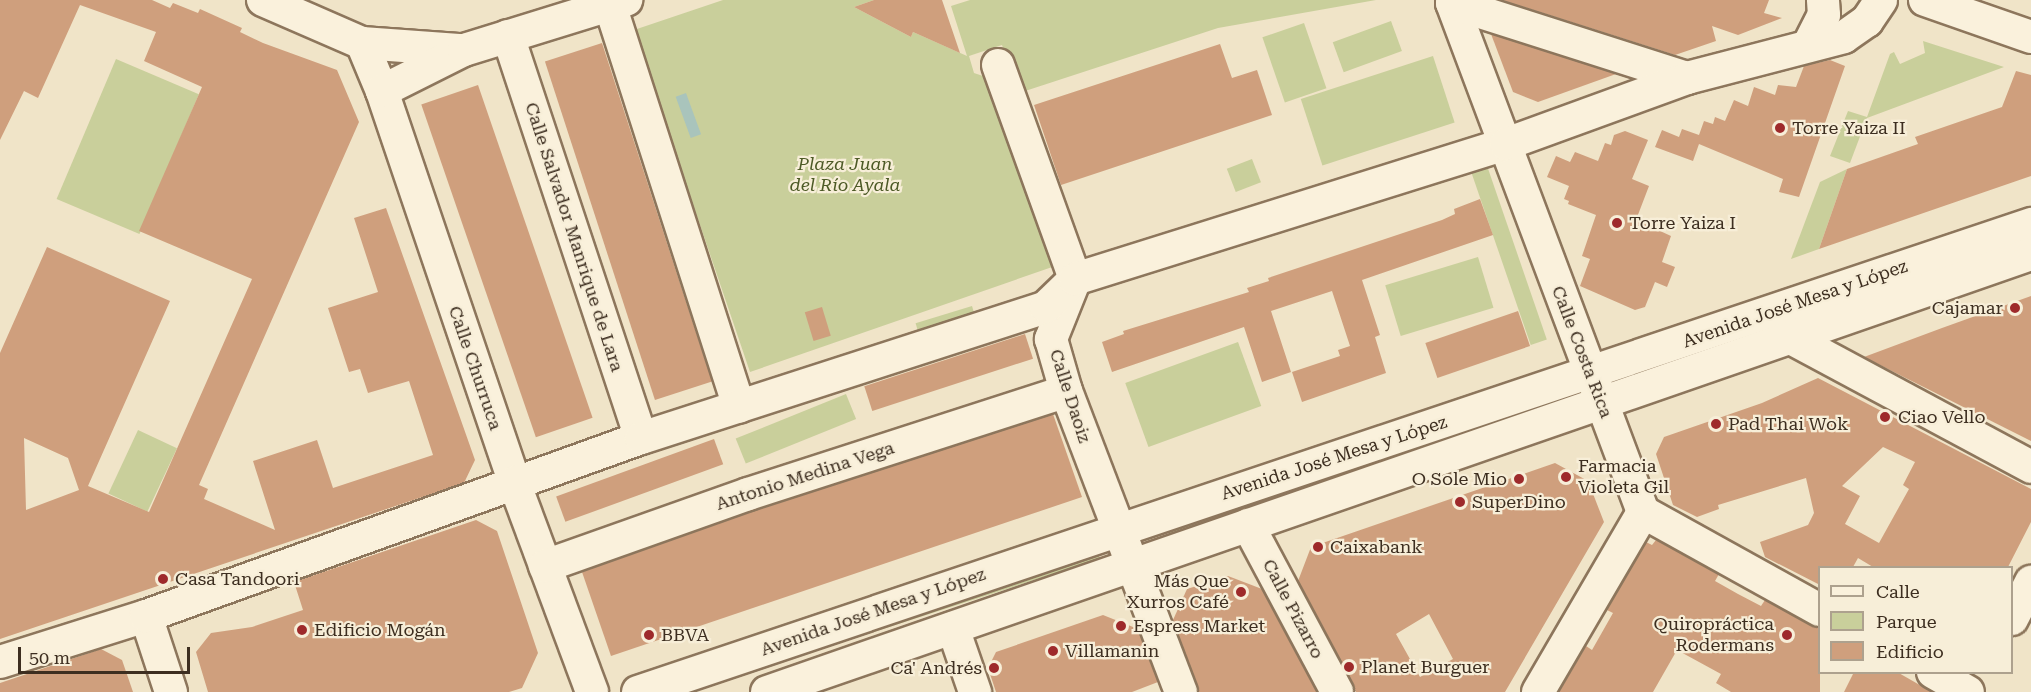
<!DOCTYPE html>
<meta charset="utf-8">
<style>
body{margin:0}
#map{position:relative;width:2031px;height:692px;overflow:hidden;background:#f0e4c8;font-family:"Roboto Serif",serif}
div>[style]{position:absolute}
[style*='--x']{left:calc(var(--x)*1px);top:calc(var(--y)*1px);width:calc(var(--w)*1px);rotate:calc(var(--a)*1deg)}
.green>*{inset:0;background:#c9cf9b;transform-origin:0 0}
.water>*{inset:0;background:#a9c4bc;transform-origin:0 0}
.building>*{inset:0;background:#cf9f7d;transform-origin:0 0}
.roads{filter:drop-shadow(2px 0 #8d765c) drop-shadow(-2px 0 #8d765c) drop-shadow(0 2px #8d765c) drop-shadow(0 -2px #8d765c)}
.minor>*{height:32px;margin:-16px;padding:0 16px;transform-origin:16px;border-radius:16px;background:#faf1dc}
.dots>*{width:16px;height:16px;translate:-50% -50%;box-sizing:border-box;border:3px solid #f7eed8;border-radius:50%}
span{translate:-50% -50%;white-space:nowrap;text-align:center;line-height:1.15;-webkit-text-stroke:4.5px #f7eed8;paint-order:stroke}
.poi-label{font-size:18px;color:#3d2e20}
.left{translate:0 -50%;text-align:left}
.right{translate:-100% -50%;text-align:right}
.park-label{font-size:18px;color:#4d5a26;font-style:italic}
.street-label{font-size:18px;color:#3d2e20}
.legend{position:absolute;left:1818px;top:566px;width:195px;height:108px;box-sizing:border-box;background:#f7eed8;border:2px solid #ada18e;margin:0;padding:8px 10px;list-style:none;font-size:18px;color:#3d2e20}
.legend li{display:flex;align-items:center;gap:12px;height:30px}
.legend b{width:30px;border:2px solid #ada18e}
.scale{position:absolute;left:18px;top:647px;width:172px;height:27px;box-sizing:border-box;border:3px solid #3d2e20;border-top:0;padding-left:8px;font-size:18px;line-height:21px;white-space:nowrap;color:#3d2e20;-webkit-text-stroke:4px #f7eed8;paint-order:stroke}
</style>
<div id="map">
<div class="green">
<div style="clip-path:polygon(723px 0,874px 0,854px 7px,911px 37px,913px 32px,967px 56px,951px 6px,970px 0,1376px 0,1218px 28px,1019px 93px,1002px 45px,969px 56px,974px 73px,995px 80px,1058px 265px,750px 372px,647px 69px,628px 32px)"></div>
<div style="left:1391px;top:21px;width:32px;height:62px;rotate:70deg"></div>
<div style="left:1304px;top:23px;width:69px;height:44px;rotate:71deg"></div>
<div style="clip-path:polygon(1923px 41px,2004px 67px,1867px 118px,1850px 163px,1830px 156px,1848px 111px,1867px 117px,1890px 54px,1894px 52px,1900px 64px,1925px 53px)"></div>
<div style="left:1433px;top:56px;width:70px;height:139px;rotate:72deg"></div>
<div style="left:116px;top:59px;width:90px;height:152px;rotate:23deg"></div>
<div style="left:1484px;top:157px;width:193px;height:17px;rotate:71deg"></div>
<div style="left:1252px;top:159px;width:25px;height:27px;rotate:69deg"></div>
<div style="clip-path:polygon(1847px 169px,1819px 249px,1791px 259px,1820px 182px)"></div>
<div style="left:1478px;top:257px;width:53px;height:97px;rotate:73deg"></div>
<div style="left:972px;top:306px;width:14px;height:59px;rotate:73deg"></div>
<div style="left:1238px;top:342px;width:68px;height:120px;rotate:70deg"></div>
<div style="left:846px;top:394px;width:27px;height:119px;rotate:68deg"></div>
<div style="clip-path:polygon(1556px 399px,1555px 403px,1170px 535px,1167px 531px)"></div>
<div style="left:138px;top:430px;width:43px;height:70px;rotate:25deg"></div>
<div style="left:1097px;top:550px;width:9px;height:439px;rotate:72deg"></div>
</div>
<div class="water">
<div style="left:686px;top:93px;width:44px;height:11px;rotate:70deg"></div>
</div>
<div class="building">
<div style="clip-path:polygon(evenodd,0 0,152px 0,170px 8px,173px 3px,198px 13px,200px 9px,242px 28px,240px 32px,263px 43px,337px 70px,359px 122px,199px 485px,208px 489px,204px 499px,275px 530px,253px 461px,317px 440px,333px 488px,433px 455px,409px 381px,368px 393px,360px 369px,349px 372px,328px 308px,378px 292px,354px 218px,386px 208px,475px 460px,464px 483px,0 639px,0 353px,47px 247px,170px 301px,88px 486px,149px 512px,252px 279px,139px 231px,202px 87px,144px 61px,156px 32px,80px 5px,38px 98px,24px 91px,0 140px,0 0,24px 438px,68px 458px,79px 490px,26px 510px,24px 438px)"></div>
<div style="clip-path:polygon(874px 0,942px 0,960px 53px,913px 32px,911px 37px,854px 7px)"></div>
<div style="clip-path:polygon(1502px 0,1769px 0,1764px 13px,1782px 18px,1738px 35px,1712px 26px,1716px 41px,1675px 55px)"></div>
<div style="clip-path:polygon(1491px 34px,1616px 74px,1538px 102px,1513px 92px)"></div>
<div style="left:602px;top:43px;width:356px;height:60px;rotate:72deg"></div>
<div style="clip-path:polygon(1220px 44px,1232px 78px,1257px 70px,1272px 115px,1061px 185px,1034px 105px)"></div>
<div style="clip-path:polygon(1830px 60px,1845px 66px,1799px 197px,1779px 192px,1783px 179px,1699px 144px,1693px 161px,1655px 147px,1662px 130px,1679px 137px,1682px 129px,1699px 135px,1704px 121px,1713px 124px,1715px 117px,1725px 121px,1734px 100px,1748px 106px,1754px 87px,1775px 95px,1778px 85px,1796px 87px,1804px 66px)"></div>
<div style="clip-path:polygon(2016px 71px,2031px 75px,2031px 176px,1819px 249px,1847px 169px,1918px 144px,1915px 137px,2002px 107px)"></div>
<div style="left:478px;top:85px;width:352px;height:60px;rotate:71deg"></div>
<div style="clip-path:polygon(1625px 131px,1648px 140px,1632px 179px,1649px 186px,1636px 220px,1671px 236px,1662px 262px,1675px 267px,1667px 287px,1655px 282px,1645px 307px,1635px 310px,1580px 286px,1590px 259px,1582px 256px,1596px 215px,1568px 204px,1569px 201px,1564px 199px,1569px 186px,1547px 177px,1556px 156px,1570px 162px,1575px 152px,1598px 161px,1605px 143px,1611px 145px,1614px 135px)"></div>
<div style="clip-path:polygon(1480px 199px,1493px 235px,1362px 280px,1380px 335px,1375px 337px,1386px 373px,1302px 402px,1292px 372px,1340px 356px,1338px 350px,1350px 346px,1332px 291px,1271px 311px,1291px 372px,1262px 382px,1244px 327px,1112px 372px,1102px 342px,1124px 334px,1123px 331px,1249px 292px,1247px 288px,1269px 281px,1268px 278px,1442px 220px,1455px 214px,1454px 209px)"></div>
<div style="clip-path:polygon(2031px 296px,2031px 441px,1864px 357px,1942px 328px)"></div>
<div style="left:822px;top:307px;width:30px;height:18px;rotate:73deg"></div>
<div style="left:1518px;top:311px;width:37px;height:98px;rotate:71deg"></div>
<div style="left:1025px;top:334px;width:26px;height:169px;rotate:72deg"></div>
<div style="clip-path:polygon(evenodd,1818px 378px,2031px 489px,2031px 522px,2008px 567px,1873px 567px,1858px 558px,1853px 567px,1820px 567px,1820px 585px,1765px 557px,1760px 542px,1808px 525px,1814px 513px,1806px 478px,1718px 505px,1719px 509px,1697px 517px,1673px 505px,1656px 454px,1664px 437px,1762px 403px,1818px 378px,1883px 447px,1915px 462px,1903px 485px,1909px 489px,1879px 543px,1845px 524px,1860px 496px,1842px 486px,1883px 447px)"></div>
<div style="clip-path:polygon(1053px 414px,1082px 497px,611px 656px,582px 572px,754px 511px)"></div>
<div style="left:714px;top:439px;width:27px;height:168px;rotate:70deg"></div>
<div style="clip-path:polygon(evenodd,1555px 463px,1588px 481px,1604px 522px,1505px 692px,1356px 692px,1298px 581px,1311px 547px,1555px 463px,1429px 614px,1453px 659px,1420px 677px,1396px 634px,1429px 614px)"></div>
<div style="clip-path:polygon(476px 520px,497px 531px,538px 653px,522px 688px,509px 692px,208px 692px,196px 652px,211px 633px,252px 627px,303px 610px,294px 582px)"></div>
<div style="clip-path:polygon(1656px 540px,1719px 574px,1715px 581px,1738px 594px,1761px 606px,1765px 600px,1820px 628px,1820px 692px,1731px 692px,1716px 683px,1721px 674px,1677px 650px,1653px 692px,1559px 692px,1586px 646px,1592px 650px,1613px 613px,1607px 610px,1646px 542px,1652px 545px)"></div>
<div style="clip-path:polygon(1228px 576px,1262px 589px,1317px 692px,1199px 692px,1173px 620px,1187px 589px)"></div>
<div style="clip-path:polygon(1103px 615px,1138px 629px,1158px 682px,1132px 692px,996px 692px,988px 668px,996px 652px)"></div>
<div style="clip-path:polygon(101px 649px,122px 660px,133px 692px,0 692px,0 683px)"></div>
<div style="clip-path:polygon(1854px 672px,1897px 672px,1932px 692px,1844px 692px)"></div>
</div>
<div class="roads">
<div class="minor">
<div style="--x:263;--y:0;--w:108;--a:23.5"></div>
<div style="--x:362;--y:43;--w:97;--a:4.1"></div>
<div style="--x:1925;--y:0;--w:112;--a:19.2"></div>
<div style="--x:1452;--y:3;--w:544;--a:69.43"></div>
<div style="--x:1643;--y:512;--w:202;--a:29"></div>
<div style="--x:1452;--y:3;--w:247;--a:17.7"></div>
<div style="--x:610;--y:5;--w:422;--a:72.2"></div>
<div style="--x:508;--y:36;--w:423;--a:71.7"></div>
<div style="--x:362;--y:43;--w:52;--a:67.4"></div>
<div style="--x:382;--y:91;--w:413;--a:71.3"></div>
<div style="--x:514;--y:482;--w:224;--a:69.6"></div>
<div style="--x:1808;--y:46;--w:35;--a:-63"></div>
<div style="--x:1824;--y:15;--w:15;--a:-94"></div>
<div style="--x:998;--y:65;--w:227;--a:70.2"></div>
<div style="--x:1075;--y:279;--w:65;--a:111.8"></div>
<div style="--x:1051;--y:339;--w:54;--a:73.9"></div>
<div style="--x:1066;--y:391;--w:322;--a:69.1"></div>
<div style="--x:382;--y:91;--w:92;--a:-26.6"></div>
<div style="--x:464;--y:50;--w:170;--a:-17.2"></div>
<div style="--x:1787;--y:336;--w:277;--a:28.2"></div>
<div style="--x:1248;--y:525;--w:189;--a:61.9"></div>
<div style="--x:545;--y:566;--w:215;--a:-19.5"></div>
<div style="--x:748;--y:494;--w:334;--a:-17.9"></div>
<div style="--x:146;--y:616;--w:80;--a:71.8"></div>
<div style="--x:2012;--y:619;--w:42;--a:-62.8"></div>
<div style="--x:953;--y:628;--w:68;--a:71"></div>
<div style="--x:0;--y:662;--w:153;--a:-17.5"></div>
<div style="--x:146;--y:616;--w:526;--a:-19.78"></div>
<div style="--x:641;--y:438;--w:426;--a:-17.9"></div>
<div style="--x:1046;--y:307;--w:40;--a:-44"></div>
<div style="--x:1075;--y:279;--w:452;--a:-17.4"></div>
<div style="--x:1506;--y:144;--w:193;--a:-20"></div>
<div style="--x:1687;--y:78;--w:162;--a:-14.6"></div>
<div style="--x:1844;--y:37;--w:28;--a:-35"></div>
<div style="--x:1867;--y:21;--w:25;--a:-56"></div>
<div style="--x:1933;--y:672;--w:40;--a:29.7"></div>
<div style="--x:638;--y:692;--w:1470;--a:-18.57"></div>
<div style="--x:767;--y:692;--w:1338;--a:-19.11"></div>
<div style="--x:1538;--y:692;--w:208;--a:-59.7"></div>
</div>
</div>
<div class="dots">
<div style="left:1780px;top:128px;background:#9e2a2b"></div>
<div style="left:1617px;top:223px;background:#9e2a2b"></div>
<div style="left:2015px;top:308px;background:#9e2a2b"></div>
<div style="left:1885px;top:417px;background:#9e2a2b"></div>
<div style="left:1716px;top:424px;background:#9e2a2b"></div>
<div style="left:1566px;top:477px;background:#9e2a2b"></div>
<div style="left:1519px;top:479px;background:#9e2a2b"></div>
<div style="left:1460px;top:502px;background:#9e2a2b"></div>
<div style="left:1318px;top:547px;background:#9e2a2b"></div>
<div style="left:163px;top:579px;background:#9e2a2b"></div>
<div style="left:1241px;top:592px;background:#9e2a2b"></div>
<div style="left:1121px;top:626px;background:#9e2a2b"></div>
<div style="left:302px;top:630px;background:#9e2a2b"></div>
<div style="left:649px;top:635px;background:#9e2a2b"></div>
<div style="left:1787px;top:635px;background:#9e2a2b"></div>
<div style="left:1053px;top:651px;background:#9e2a2b"></div>
<div style="left:1349px;top:667px;background:#9e2a2b"></div>
<div style="left:994px;top:668px;background:#9e2a2b"></div>
</div>
<div class="poi-label">
<span class="left" style="left:1792px;top:128px">Torre Yaiza II</span>
<span class="left" style="left:1629px;top:223px">Torre Yaiza I</span>
<span class="right" style="left:2003px;top:308px">Cajamar</span>
<span class="left" style="left:1898px;top:417px">Ciao Vello</span>
<span class="left" style="left:1728px;top:424px">Pad Thai Wok</span>
<span class="left" style="left:1578px;top:477px">Farmacia<br>Violeta Gil</span>
<span class="right" style="left:1507px;top:479px">O Sole Mio</span>
<span class="left" style="left:1472px;top:502px">SuperDino</span>
<span class="left" style="left:1330px;top:547px">Caixabank</span>
<span class="left" style="left:175px;top:579px">Casa Tandoori</span>
<span class="right" style="left:1229px;top:592px">Más Que<br>Xurros Café</span>
<span class="right" style="left:1774px;top:635px">Quiropráctica<br>Rodermans</span>
<span class="left" style="left:1133px;top:626px">Espress Market</span>
<span class="left" style="left:314px;top:630px">Edificio Mogán</span>
<span class="left" style="left:661px;top:635px">BBVA</span>
<span class="left" style="left:1065px;top:651px">Villamanin</span>
<span class="left" style="left:1361px;top:667px">Planet Burguer</span>
<span class="right" style="left:982px;top:668px">Ca' Andrés</span>
</div>
<div class="park-label">
<span style="left:845px;top:175px">Plaza Juan<br>del Río Ayala</span>
</div>
<div class="street-label">
<span style="left:574px;top:237px;rotate:72deg">Calle Salvador Manrique de Lara</span>
<span style="left:1795px;top:304px;rotate:-19deg">Avenida José Mesa y López</span>
<span style="left:1582px;top:352px;rotate:69deg">Calle Costa Rica</span>
<span style="left:475px;top:368px;rotate:71deg">Calle Churruca</span>
<span style="left:1070px;top:396px;rotate:72deg">Calle Daoiz</span>
<span style="left:1334px;top:458px;rotate:-18deg">Avenida José Mesa y López</span>
<span style="left:805px;top:476px;rotate:-18deg">Antonio Medina Vega</span>
<span style="left:1293px;top:609px;rotate:62deg">Calle Pizarro</span>
<span style="left:873px;top:612px;rotate:-19deg">Avenida José Mesa y López</span>
</div>
<ul class="legend">
<li><b style="height:8px;background:#faf1dc"></b>Calle</li>
<li><b style="height:16px;background:#c9cf9b"></b>Parque</li>
<li><b style="height:16px;background:#cf9f7d"></b>Edificio</li>
</ul>
<div class="scale">50 m</div>
</div>
